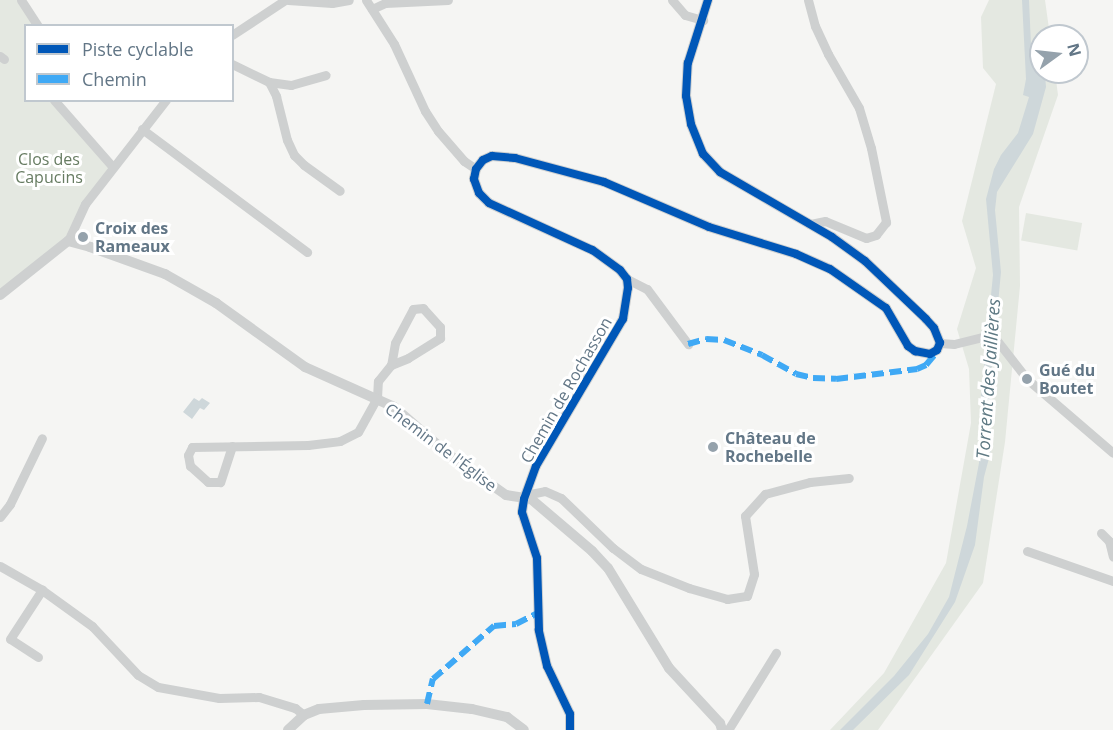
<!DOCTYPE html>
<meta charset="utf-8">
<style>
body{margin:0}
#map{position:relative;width:1113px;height:730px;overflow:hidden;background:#f5f5f3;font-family:"Open Sans",sans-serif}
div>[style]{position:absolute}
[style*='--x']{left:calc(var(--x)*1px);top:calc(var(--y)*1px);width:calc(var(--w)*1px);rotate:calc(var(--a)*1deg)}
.green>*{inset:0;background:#e4e8e1;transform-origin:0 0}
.water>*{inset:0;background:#ced7da}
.minor>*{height:9px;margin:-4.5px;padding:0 4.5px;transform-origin:4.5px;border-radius:4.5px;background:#ced0d0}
.tertiary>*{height:10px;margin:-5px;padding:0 5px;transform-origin:5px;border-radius:5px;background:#ced0d0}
.quiet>*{height:6px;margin-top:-3px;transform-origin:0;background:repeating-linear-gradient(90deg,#3fa9f5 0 12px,transparent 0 18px)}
.cycleway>*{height:8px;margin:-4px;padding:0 4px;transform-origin:4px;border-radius:4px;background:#0057b8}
.dots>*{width:16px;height:16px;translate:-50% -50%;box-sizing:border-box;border:3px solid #fff;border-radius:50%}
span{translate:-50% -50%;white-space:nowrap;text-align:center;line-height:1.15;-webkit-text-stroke:6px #fff;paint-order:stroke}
.park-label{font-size:16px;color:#677c62}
.poi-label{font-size:16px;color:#627686;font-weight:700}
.left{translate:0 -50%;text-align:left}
.street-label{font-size:16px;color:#627686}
.water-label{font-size:18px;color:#5e7983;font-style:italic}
.legend{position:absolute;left:24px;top:24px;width:210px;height:78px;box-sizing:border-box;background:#fff;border:2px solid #c0c8cf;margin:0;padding:8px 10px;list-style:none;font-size:18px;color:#627686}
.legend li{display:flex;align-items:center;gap:12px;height:30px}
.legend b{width:30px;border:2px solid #c0c8cf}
.north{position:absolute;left:1029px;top:24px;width:60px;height:60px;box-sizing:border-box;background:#fff;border:2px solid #c0c8cf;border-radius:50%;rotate:75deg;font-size:16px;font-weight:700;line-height:24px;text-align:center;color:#627686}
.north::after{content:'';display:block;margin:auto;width:21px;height:27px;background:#95a2ac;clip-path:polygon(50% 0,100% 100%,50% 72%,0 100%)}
</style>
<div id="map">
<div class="green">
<div style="clip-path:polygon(0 0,21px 0,38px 25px,26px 26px,26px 100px,54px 101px,112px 166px,68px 241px,0 295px)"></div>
<div style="clip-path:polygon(989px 0,1045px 0,1050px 36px,1041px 36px,1041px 72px,1055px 72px,1058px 95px,1019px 207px,1020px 286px,1005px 442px,983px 583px,878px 730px,830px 730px,884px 673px,946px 563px,971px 423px,969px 369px,957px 329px,976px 268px,962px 221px,996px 84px,983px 68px,981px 17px)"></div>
<div style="left:1026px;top:213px;width:57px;height:28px;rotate:10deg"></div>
</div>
<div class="water">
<div style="clip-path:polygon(1022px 0,1029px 0,1031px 45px,1041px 72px,1045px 74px,1046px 87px,1033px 134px,997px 192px,995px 210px,1001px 272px,992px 367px,990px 413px,992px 447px,984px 477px,975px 545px,955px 602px,909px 675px,853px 730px,840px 730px,894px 676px,928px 634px,949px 597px,967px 526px,979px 463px,981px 395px,993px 275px,986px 199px,994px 169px,1001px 155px,1018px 133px,1029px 97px,1023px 95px,1026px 79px)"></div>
<div style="clip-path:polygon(194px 398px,199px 401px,202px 398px,210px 403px,204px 410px,200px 408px,192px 419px,183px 412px)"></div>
</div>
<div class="minor">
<div style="--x:21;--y:0;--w:31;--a:57"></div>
<div style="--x:288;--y:0;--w:44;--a:3.9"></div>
<div style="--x:332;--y:3;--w:17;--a:-10"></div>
<div style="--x:366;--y:0;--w:52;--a:57.5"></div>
<div style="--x:394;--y:44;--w:74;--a:65.2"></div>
<div style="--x:425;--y:111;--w:24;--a:57"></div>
<div style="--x:438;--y:131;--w:40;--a:49"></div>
<div style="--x:464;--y:161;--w:14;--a:34"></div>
<div style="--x:672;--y:0;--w:20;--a:49"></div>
<div style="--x:685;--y:15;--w:19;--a:16"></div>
<div style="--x:808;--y:0;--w:27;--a:75"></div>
<div style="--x:815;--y:26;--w:31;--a:65"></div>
<div style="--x:828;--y:54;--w:62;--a:60.1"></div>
<div style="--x:859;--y:108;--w:42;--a:73.3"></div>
<div style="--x:871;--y:148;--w:76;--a:78.5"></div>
<div style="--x:886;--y:222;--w:16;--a:128"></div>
<div style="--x:876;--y:235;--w:10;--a:163"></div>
<div style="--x:866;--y:238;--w:44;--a:-157.5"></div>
<div style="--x:825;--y:221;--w:16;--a:169"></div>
<div style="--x:372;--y:9;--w:14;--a:-25"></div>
<div style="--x:385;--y:3;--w:63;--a:-2.7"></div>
<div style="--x:232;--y:35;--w:64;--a:-33.4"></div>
<div style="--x:0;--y:56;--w:5;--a:37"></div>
<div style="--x:232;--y:64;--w:41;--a:25.9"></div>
<div style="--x:269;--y:82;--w:16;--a:63"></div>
<div style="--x:276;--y:96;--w:45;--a:76"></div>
<div style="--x:287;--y:140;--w:17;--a:65"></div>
<div style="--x:294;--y:155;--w:14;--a:45"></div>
<div style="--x:304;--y:165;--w:44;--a:35.8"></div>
<div style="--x:269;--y:82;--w:22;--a:8"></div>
<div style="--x:291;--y:85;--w:36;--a:-16"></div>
<div style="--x:54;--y:100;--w:88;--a:48.7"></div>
<div style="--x:142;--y:129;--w:206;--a:36.7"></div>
<div style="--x:68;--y:241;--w:41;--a:-65.3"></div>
<div style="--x:85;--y:204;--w:132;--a:-52.1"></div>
<div style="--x:627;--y:279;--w:22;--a:27"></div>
<div style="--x:647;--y:289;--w:69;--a:53.3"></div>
<div style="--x:940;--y:343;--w:14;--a:4"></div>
<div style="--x:954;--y:344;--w:34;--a:-14"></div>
<div style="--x:987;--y:336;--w:8;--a:14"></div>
<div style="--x:995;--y:338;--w:52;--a:52"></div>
<div style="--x:1027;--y:379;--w:113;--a:40.7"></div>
<div style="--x:232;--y:446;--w:38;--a:108"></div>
<div style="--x:220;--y:482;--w:12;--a:180"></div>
<div style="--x:208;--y:482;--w:24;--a:-138"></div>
<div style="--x:190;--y:466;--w:11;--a:-100"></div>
<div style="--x:188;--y:455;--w:9;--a:-63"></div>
<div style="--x:192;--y:447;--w:116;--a:-1"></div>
<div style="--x:308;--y:445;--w:32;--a:-7"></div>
<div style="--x:340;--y:441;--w:20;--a:-27"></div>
<div style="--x:358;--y:432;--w:39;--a:-61"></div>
<div style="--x:377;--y:398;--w:17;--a:-87"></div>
<div style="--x:378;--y:381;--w:21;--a:-51"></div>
<div style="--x:391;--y:365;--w:18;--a:-22"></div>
<div style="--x:408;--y:358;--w:38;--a:-32"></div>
<div style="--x:440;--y:338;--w:11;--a:-90"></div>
<div style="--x:440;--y:327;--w:25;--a:-132"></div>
<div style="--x:423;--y:308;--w:10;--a:174"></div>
<div style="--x:413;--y:309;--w:38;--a:118"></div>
<div style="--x:395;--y:343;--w:22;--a:100"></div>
<div style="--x:525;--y:495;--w:20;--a:-11"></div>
<div style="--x:545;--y:491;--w:17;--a:24"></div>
<div style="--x:561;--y:498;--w:72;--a:43.9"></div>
<div style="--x:613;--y:548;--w:35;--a:37"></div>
<div style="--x:641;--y:569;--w:52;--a:21.6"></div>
<div style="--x:689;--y:588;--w:40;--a:16"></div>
<div style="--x:727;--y:599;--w:20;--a:-9"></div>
<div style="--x:747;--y:596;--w:23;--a:-72"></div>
<div style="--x:754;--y:574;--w:59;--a:-98.8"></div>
<div style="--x:745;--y:516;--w:30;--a:-48"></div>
<div style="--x:765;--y:494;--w:47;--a:-14.9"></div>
<div style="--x:810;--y:482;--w:39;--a:-6"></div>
<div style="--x:0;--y:517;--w:16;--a:-52"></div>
<div style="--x:10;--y:504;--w:73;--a:-64.1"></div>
<div style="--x:1101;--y:533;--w:11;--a:45"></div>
<div style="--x:1109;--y:541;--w:16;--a:76"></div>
<div style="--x:1027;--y:551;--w:91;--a:19.2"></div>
<div style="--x:0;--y:566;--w:48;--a:29.7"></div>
<div style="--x:42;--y:590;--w:62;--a:35.8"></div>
<div style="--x:92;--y:626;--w:67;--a:46.8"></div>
<div style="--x:138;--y:675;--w:23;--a:31"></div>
<div style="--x:158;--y:687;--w:62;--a:10.2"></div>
<div style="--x:219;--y:698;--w:40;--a:-1.4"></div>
<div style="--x:259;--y:697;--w:38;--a:17"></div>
<div style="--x:295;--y:708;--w:11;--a:38"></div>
<div style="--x:38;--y:657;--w:33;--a:-147"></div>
<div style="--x:10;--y:639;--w:59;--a:-56.9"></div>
<div style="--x:728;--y:730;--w:91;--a:-58.1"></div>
</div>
<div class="tertiary">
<div style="--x:0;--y:295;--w:87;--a:-38.5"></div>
<div style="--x:68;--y:241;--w:23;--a:15"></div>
<div style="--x:90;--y:247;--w:80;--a:19.8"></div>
<div style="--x:165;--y:274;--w:59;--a:29.6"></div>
<div style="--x:216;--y:303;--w:110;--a:35.7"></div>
<div style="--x:305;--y:367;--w:98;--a:24.2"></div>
<div style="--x:394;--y:407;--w:72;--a:41"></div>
<div style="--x:448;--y:454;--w:71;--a:35.3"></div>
<div style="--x:506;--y:495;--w:25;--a:9"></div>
<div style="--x:531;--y:499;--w:80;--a:40.4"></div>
<div style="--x:592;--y:551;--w:23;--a:47"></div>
<div style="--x:608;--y:568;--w:117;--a:58.6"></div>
<div style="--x:669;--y:668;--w:75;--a:47.2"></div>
<div style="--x:720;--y:723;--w:7;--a:74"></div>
<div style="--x:288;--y:730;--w:22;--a:-43"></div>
<div style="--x:304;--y:715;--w:16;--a:-22"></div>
<div style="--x:319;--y:709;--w:45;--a:-5.1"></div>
<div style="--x:364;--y:705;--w:63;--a:-0.9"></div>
<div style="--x:427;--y:704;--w:45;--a:6.3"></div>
<div style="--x:472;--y:709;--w:36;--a:13"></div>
<div style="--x:507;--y:717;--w:21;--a:37"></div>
<div style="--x:570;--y:730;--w:16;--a:-90"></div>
<div style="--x:570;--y:714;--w:53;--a:-115.6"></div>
<div style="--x:547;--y:666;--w:37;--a:-103"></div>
<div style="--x:539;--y:630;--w:72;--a:-91.6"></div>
<div style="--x:537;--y:558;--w:48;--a:-108.1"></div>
<div style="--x:522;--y:512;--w:13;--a:-81"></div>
<div style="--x:524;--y:499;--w:35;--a:-70"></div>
<div style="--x:536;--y:466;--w:171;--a:-59.4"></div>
<div style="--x:623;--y:319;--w:31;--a:-81"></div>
<div style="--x:628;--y:288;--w:9;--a:-96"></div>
<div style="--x:627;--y:279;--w:11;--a:-128"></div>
<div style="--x:620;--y:270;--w:34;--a:-144"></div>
<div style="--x:592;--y:250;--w:113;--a:-155.5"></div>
<div style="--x:489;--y:203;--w:14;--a:-135"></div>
<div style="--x:479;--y:193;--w:15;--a:-110"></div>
<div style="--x:474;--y:179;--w:10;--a:-79"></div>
<div style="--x:476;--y:169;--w:11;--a:-52"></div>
<div style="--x:483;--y:160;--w:10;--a:-24"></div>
<div style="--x:492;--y:156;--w:23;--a:5"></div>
<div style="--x:515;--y:158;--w:92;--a:15.1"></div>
<div style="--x:604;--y:182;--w:114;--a:23.2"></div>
<div style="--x:709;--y:227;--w:91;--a:17.2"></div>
<div style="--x:796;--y:254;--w:37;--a:24"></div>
<div style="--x:830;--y:269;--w:68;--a:34.9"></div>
<div style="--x:886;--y:308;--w:44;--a:59.9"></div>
<div style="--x:908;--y:346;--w:9;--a:36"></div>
<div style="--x:915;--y:351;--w:15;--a:11"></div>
<div style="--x:930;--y:354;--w:8;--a:-30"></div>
<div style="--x:937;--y:350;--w:8;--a:-67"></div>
<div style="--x:940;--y:343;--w:16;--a:-112"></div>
<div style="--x:934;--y:328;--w:12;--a:-132"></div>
<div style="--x:926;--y:319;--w:84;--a:-136.4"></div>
<div style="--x:865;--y:261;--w:41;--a:-144"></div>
<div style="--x:832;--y:237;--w:129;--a:-149.9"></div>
<div style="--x:720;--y:172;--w:25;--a:-133"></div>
<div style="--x:703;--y:154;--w:32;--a:-112"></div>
<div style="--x:691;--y:124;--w:28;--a:-100"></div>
<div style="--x:686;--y:96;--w:33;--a:-87"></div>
<div style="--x:688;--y:63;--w:66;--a:-72.4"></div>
</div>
<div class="quiet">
<div style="--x:688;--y:344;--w:19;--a:-16"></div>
<div style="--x:706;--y:339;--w:18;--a:3"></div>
<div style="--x:724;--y:340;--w:41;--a:21.5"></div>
<div style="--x:762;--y:355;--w:39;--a:29"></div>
<div style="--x:796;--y:374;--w:17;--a:13"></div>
<div style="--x:813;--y:378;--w:23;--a:2"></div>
<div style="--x:836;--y:379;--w:82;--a:-7"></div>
<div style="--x:917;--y:369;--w:10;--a:-24"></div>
<div style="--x:926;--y:365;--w:16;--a:-50"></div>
<div style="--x:427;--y:704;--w:26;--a:-77"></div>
<div style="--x:433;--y:679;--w:81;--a:-41"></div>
<div style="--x:494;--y:626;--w:22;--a:-5"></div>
<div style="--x:516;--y:624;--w:25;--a:-27"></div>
</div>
<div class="cycleway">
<div style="--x:570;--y:730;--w:16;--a:-90"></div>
<div style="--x:570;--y:714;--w:53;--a:-115.6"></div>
<div style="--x:547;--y:666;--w:37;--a:-103"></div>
<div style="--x:539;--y:630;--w:72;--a:-91.6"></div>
<div style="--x:537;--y:558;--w:48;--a:-108.1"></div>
<div style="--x:522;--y:512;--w:13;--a:-81"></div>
<div style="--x:524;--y:499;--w:35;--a:-70"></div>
<div style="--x:536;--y:466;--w:171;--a:-59.4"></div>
<div style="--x:623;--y:319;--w:31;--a:-81"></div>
<div style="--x:628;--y:288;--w:9;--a:-96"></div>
<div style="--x:627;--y:279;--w:11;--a:-128"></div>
<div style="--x:620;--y:270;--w:34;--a:-144"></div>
<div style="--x:592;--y:250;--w:113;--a:-155.5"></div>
<div style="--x:489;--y:203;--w:14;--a:-135"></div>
<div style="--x:479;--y:193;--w:15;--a:-110"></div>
<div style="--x:474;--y:179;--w:10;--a:-79"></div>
<div style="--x:476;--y:169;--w:11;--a:-52"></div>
<div style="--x:483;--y:160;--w:10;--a:-24"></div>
<div style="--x:492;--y:156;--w:23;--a:5"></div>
<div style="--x:515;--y:158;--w:92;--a:15.1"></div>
<div style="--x:604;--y:182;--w:114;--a:23.2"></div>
<div style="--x:709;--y:227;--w:91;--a:17.2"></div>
<div style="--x:796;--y:254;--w:37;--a:24"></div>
<div style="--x:830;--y:269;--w:68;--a:34.9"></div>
<div style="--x:886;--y:308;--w:44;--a:59.9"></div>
<div style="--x:908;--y:346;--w:9;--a:36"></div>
<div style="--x:915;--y:351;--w:15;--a:11"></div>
<div style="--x:930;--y:354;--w:8;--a:-30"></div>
<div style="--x:937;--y:350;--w:8;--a:-67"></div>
<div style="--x:940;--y:343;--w:16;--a:-112"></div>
<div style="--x:934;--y:328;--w:12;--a:-132"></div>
<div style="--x:926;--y:319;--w:84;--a:-136.4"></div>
<div style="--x:865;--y:261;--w:41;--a:-144"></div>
<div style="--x:832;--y:237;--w:129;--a:-149.9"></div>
<div style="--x:720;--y:172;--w:25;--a:-133"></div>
<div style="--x:703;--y:154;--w:32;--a:-112"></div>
<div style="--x:691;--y:124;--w:28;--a:-100"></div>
<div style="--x:686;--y:96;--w:33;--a:-87"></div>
<div style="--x:688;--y:63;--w:66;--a:-72.4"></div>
</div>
<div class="dots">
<div style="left:83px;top:237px;background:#95a2ac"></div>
<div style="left:1027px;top:379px;background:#95a2ac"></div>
<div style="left:713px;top:447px;background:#95a2ac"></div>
</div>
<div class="park-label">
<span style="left:49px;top:168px">Clos des<br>Capucins</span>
</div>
<div class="poi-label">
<span class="left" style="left:95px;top:237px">Croix des<br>Rameaux</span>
<span class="left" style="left:1039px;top:379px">Gué du<br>Boutet</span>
<span class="left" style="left:725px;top:447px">Château de<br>Rochebelle</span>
</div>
<div class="street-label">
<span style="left:566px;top:390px;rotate:-60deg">Chemin de Rochasson</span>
<span style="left:441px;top:447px;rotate:37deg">Chemin de l'Église</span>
</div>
<div class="water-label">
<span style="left:988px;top:379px;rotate:-86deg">Torrent des Jaillières</span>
</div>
<ul class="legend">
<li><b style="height:8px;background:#0057b8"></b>Piste cyclable</li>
<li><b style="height:8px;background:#3fa9f5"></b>Chemin</li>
</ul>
<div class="north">N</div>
</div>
